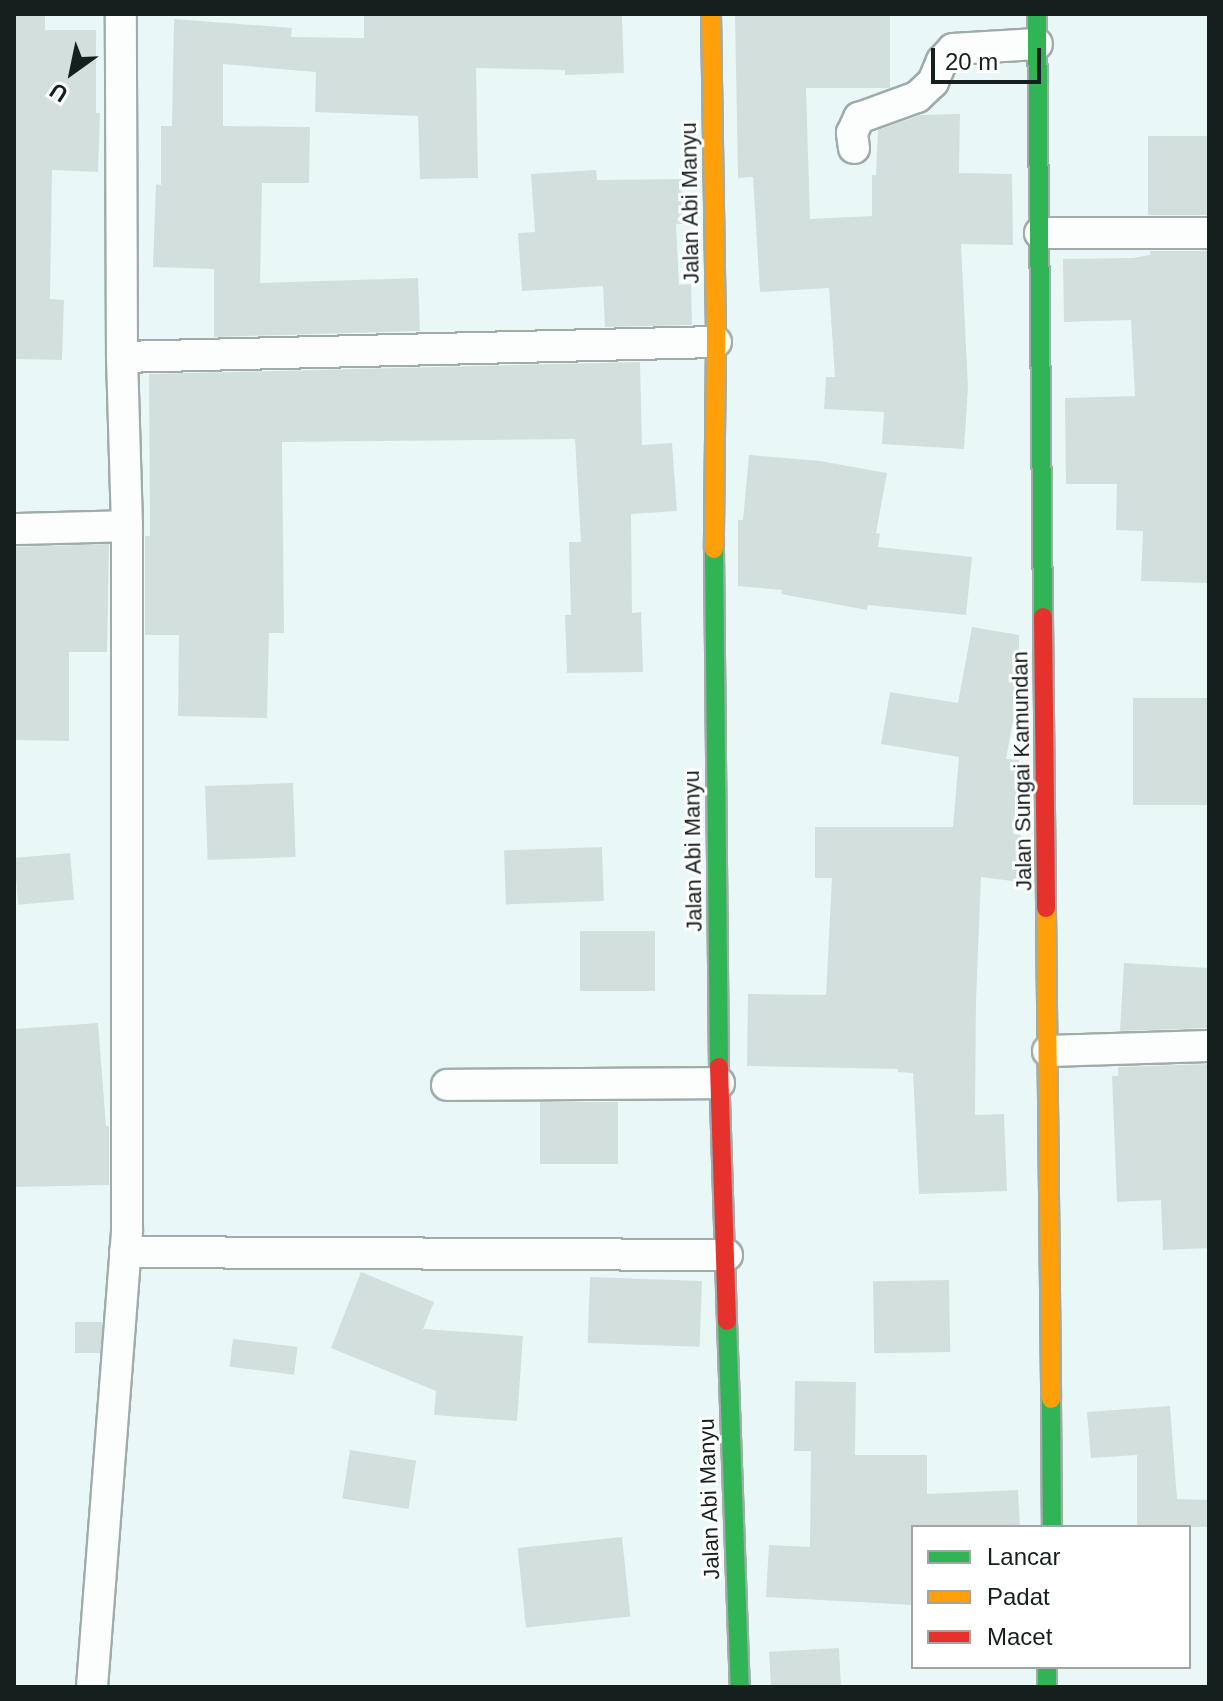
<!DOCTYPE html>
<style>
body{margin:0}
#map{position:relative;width:1223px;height:1701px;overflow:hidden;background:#e9f8f6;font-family:Helvetica,sans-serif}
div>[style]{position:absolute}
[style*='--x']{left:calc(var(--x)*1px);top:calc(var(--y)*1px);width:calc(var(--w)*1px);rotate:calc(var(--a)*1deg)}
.building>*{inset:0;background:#d3dfdd;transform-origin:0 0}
.roads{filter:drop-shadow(2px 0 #a0acaa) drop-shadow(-2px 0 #a0acaa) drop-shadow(0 2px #a0acaa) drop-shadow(0 -2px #a0acaa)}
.street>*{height:30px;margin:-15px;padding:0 15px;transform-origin:15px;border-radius:15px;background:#fcfefe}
.fast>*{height:18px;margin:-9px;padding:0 9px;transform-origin:9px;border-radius:9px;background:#30b455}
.slow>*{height:18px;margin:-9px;padding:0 9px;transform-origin:9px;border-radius:9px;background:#ff9f0a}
.jam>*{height:18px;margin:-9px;padding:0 9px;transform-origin:9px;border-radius:9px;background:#e5322d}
span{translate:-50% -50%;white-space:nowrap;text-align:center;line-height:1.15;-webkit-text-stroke:6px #fff;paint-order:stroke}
.street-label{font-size:22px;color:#151f1e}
.frame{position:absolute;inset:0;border:16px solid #151f1e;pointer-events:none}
.legend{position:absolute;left:911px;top:1525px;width:280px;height:144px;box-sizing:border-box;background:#fff;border:2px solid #a1a5a5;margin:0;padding:10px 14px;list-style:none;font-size:24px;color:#151f1e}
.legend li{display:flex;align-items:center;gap:16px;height:40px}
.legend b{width:40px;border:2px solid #a1a5a5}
.north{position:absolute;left:32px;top:32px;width:80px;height:80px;-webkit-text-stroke:6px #fff;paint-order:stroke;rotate:213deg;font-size:22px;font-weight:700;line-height:32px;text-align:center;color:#151f1e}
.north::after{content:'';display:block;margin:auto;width:28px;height:36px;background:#151f1e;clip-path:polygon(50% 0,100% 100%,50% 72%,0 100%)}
.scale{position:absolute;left:931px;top:48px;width:110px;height:36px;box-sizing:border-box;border:4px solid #151f1e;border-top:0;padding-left:10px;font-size:24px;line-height:28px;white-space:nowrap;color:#151f1e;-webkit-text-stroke:6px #fff;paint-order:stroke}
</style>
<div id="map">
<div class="building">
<div style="clip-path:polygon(14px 14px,45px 14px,45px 30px,96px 30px,96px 113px,100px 113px,98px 172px,52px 170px,50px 299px,64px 300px,62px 360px,14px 359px)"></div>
<div style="clip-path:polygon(364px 14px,622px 16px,624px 73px,565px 75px,565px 70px,476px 68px,478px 178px,420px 179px,418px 116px,315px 112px,316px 72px,223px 64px,223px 126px,310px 127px,309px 183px,262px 183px,260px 283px,418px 278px,420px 331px,214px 337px,214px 269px,153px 267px,156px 184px,161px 185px,161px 126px,172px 126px,174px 19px,292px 28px,291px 37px,364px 38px)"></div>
<div style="clip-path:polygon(735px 14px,890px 14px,890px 88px,806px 88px,810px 219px,872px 216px,872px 175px,876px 175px,878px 130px,921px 115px,960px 114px,959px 173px,1012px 174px,1013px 245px,961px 244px,968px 387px,964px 449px,882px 444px,884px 412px,824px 409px,826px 377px,835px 377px,829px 288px,760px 292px,753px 177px,738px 178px)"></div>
<div style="left:1209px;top:136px;width:79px;height:61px;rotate:90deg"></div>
<div style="clip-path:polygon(596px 170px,597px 180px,681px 179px,682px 224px,676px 224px,679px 285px,691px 284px,692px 325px,605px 327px,603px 286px,522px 291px,518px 233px,535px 232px,531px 174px)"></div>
<div style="clip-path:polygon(1150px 251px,1209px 251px,1209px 583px,1141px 581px,1143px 531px,1116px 530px,1117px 484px,1066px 484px,1065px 398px,1135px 396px,1131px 320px,1064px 322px,1063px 259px,1132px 258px,1150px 255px)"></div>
<div style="clip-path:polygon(640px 362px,642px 445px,672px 443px,677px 511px,631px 514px,632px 613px,641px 612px,643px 672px,567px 673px,565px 615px,571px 615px,569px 542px,581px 542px,575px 439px,282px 442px,284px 633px,269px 633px,267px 718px,178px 716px,179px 635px,145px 635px,145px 536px,150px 536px,149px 374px)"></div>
<div style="clip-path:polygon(749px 455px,820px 461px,887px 473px,876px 533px,880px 534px,878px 547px,972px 557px,966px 615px,868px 605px,867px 610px,781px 594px,782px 590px,738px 586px,738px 520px,743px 520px)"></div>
<div style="clip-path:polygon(109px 544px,107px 652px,69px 652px,69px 741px,14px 740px,14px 547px)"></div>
<div style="clip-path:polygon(972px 627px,1019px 635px,1019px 689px,1006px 759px,1019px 760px,1013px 834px,1021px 835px,1021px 882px,981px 877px,976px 1000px,975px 1115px,1004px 1114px,1007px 1191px,919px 1194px,913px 1073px,898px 1072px,898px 1069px,747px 1066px,748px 994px,826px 995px,832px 878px,815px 878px,815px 827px,953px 827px,959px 757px,881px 744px,890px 692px,958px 703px)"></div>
<div style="left:1133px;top:698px;width:76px;height:107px"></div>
<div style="left:293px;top:783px;width:74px;height:88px;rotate:88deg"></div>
<div style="left:602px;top:847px;width:54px;height:98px;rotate:88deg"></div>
<div style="left:70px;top:853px;width:47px;height:56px;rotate:85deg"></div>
<div style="left:580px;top:931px;width:75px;height:60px"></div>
<div style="clip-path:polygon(1124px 963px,1209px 968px,1209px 1028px,1120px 1031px)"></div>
<div style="clip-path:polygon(98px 1023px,106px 1126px,109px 1126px,109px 1185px,14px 1187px,14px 1029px)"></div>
<div style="clip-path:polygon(1209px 1064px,1209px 1248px,1163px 1250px,1161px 1200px,1117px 1202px,1112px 1076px,1118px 1076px,1118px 1067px)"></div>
<div style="left:540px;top:1102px;width:78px;height:62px"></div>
<div style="clip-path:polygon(361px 1272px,434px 1302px,423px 1329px,523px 1336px,517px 1421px,434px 1415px,436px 1391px,331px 1348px)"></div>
<div style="left:590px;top:1277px;width:112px;height:66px;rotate:2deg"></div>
<div style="left:949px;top:1280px;width:72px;height:76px;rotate:89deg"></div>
<div style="left:75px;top:1322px;width:27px;height:31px"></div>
<div style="left:233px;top:1339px;width:65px;height:28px;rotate:7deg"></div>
<div style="clip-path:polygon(795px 1381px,856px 1382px,855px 1455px,927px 1455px,927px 1494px,1018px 1490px,1020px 1527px,913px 1527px,913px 1605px,766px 1597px,769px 1545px,810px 1547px,811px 1451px,794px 1451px)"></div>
<div style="clip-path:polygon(1170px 1406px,1177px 1499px,1209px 1500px,1209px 1527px,1137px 1527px,1137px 1455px,1091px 1458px,1087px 1412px)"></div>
<div style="left:350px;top:1450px;width:67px;height:49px;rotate:9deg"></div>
<div style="left:622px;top:1537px;width:80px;height:105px;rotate:84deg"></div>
<div style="left:839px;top:1648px;width:39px;height:70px;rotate:87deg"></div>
</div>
<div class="roads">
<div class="street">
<div style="--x:854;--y:148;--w:15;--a:-98"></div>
<div style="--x:852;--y:133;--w:17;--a:-65"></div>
<div style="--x:859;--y:118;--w:62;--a:-19.9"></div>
<div style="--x:917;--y:97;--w:22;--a:-43"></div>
<div style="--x:933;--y:82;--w:23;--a:-67"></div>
<div style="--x:942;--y:61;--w:16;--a:-47"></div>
<div style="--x:953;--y:49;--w:84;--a:-3.4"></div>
<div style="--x:1040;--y:233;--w:169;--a:0"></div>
<div style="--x:122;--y:357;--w:594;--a:-1.45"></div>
<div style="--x:14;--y:529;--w:113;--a:-1.5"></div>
<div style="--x:127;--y:526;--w:169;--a:-91.7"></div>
<div style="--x:122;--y:357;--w:343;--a:-90.2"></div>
<div style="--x:1048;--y:1051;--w:161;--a:-1.8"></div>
<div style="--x:447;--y:1085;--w:272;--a:-0.4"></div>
<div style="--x:125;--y:1252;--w:602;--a:0.29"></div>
<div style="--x:92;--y:1687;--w:457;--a:-85.6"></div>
<div style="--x:127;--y:1231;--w:705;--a:-90"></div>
</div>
<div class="fast">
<div style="--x:1037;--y:14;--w:603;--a:89.43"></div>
<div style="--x:714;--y:549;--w:518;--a:89.45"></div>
<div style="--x:727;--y:1321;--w:366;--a:88"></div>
<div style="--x:1051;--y:1399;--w:128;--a:89.6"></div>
<div style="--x:1047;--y:1667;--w:20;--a:90"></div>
</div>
<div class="slow">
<div style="--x:711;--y:14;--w:328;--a:89.1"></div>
<div style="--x:716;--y:342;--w:207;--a:90.6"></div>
<div style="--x:1046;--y:908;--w:491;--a:89.4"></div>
</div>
<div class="jam">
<div style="--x:1043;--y:617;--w:291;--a:89.4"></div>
<div style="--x:719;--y:1067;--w:254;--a:88.2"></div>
</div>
</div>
<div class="street-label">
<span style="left:690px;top:203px;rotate:-91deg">Jalan Abi Manyu</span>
<span style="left:1022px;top:771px;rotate:-91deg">Jalan Sungai Kamundan</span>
<span style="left:693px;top:851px;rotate:-91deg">Jalan Abi Manyu</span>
<span style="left:709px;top:1499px;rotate:-92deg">Jalan Abi Manyu</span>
</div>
<div class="frame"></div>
<ul class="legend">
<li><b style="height:10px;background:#30b455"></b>Lancar</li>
<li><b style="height:10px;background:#ff9f0a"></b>Padat</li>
<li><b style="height:10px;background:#e5322d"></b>Macet</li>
</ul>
<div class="north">U</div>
<div class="scale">20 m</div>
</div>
